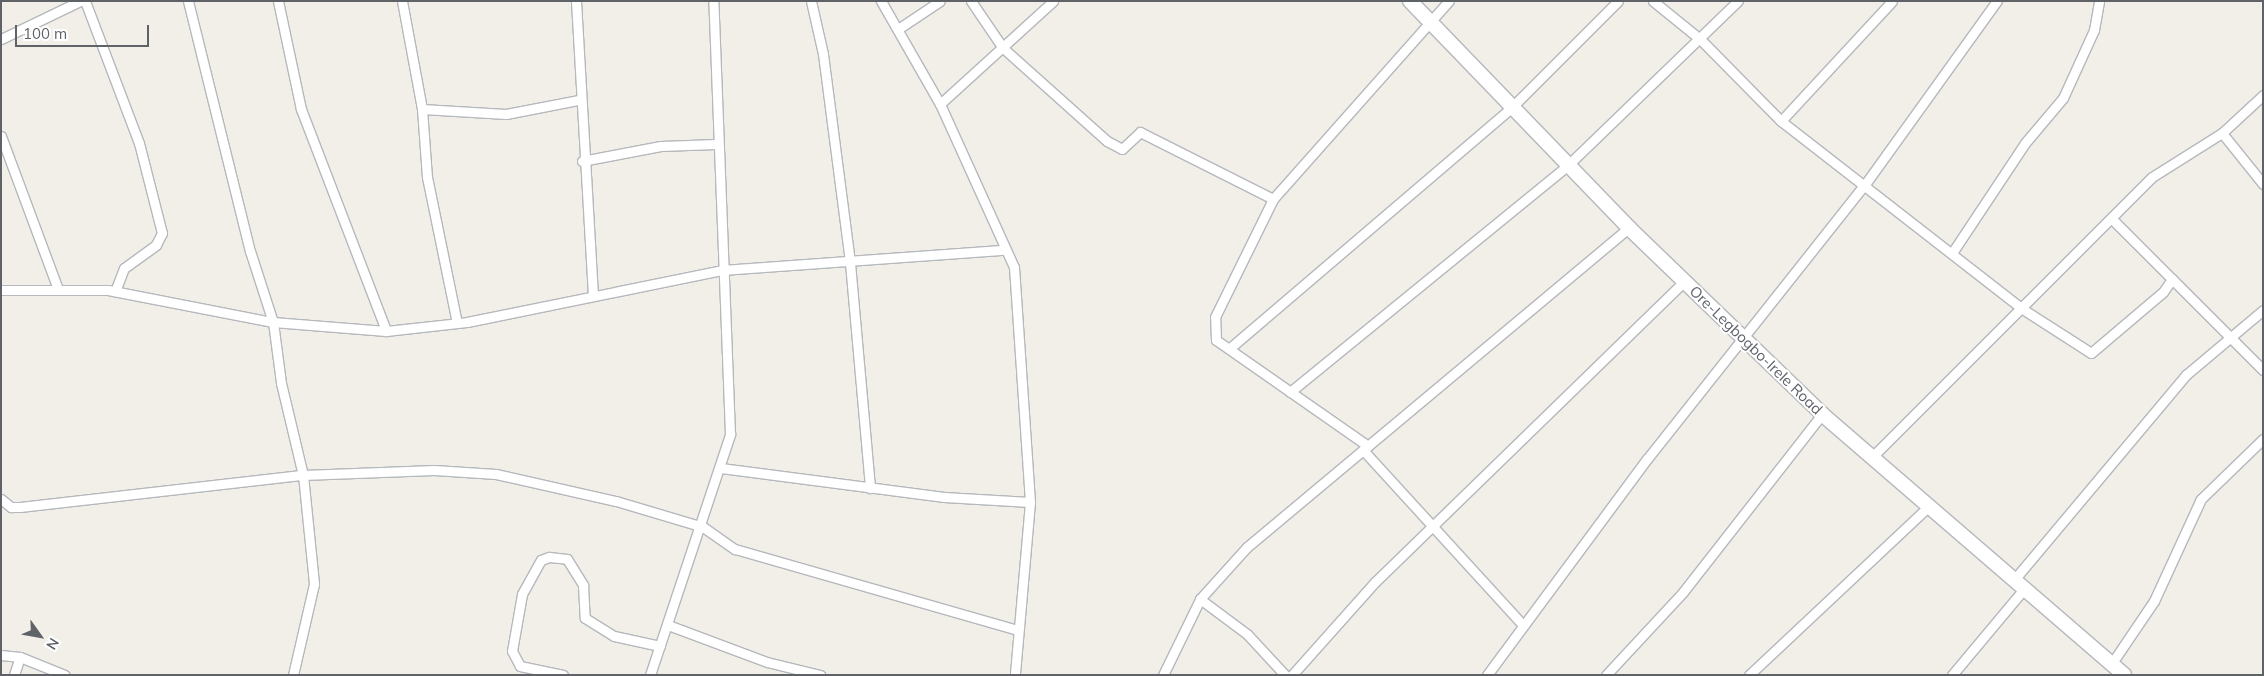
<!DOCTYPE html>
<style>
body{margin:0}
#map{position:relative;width:2264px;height:676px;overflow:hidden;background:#f1efe8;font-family:Mulish,sans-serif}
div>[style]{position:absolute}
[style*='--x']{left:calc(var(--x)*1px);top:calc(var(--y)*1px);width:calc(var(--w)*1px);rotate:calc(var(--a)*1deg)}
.roads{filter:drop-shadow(1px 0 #b5b8bc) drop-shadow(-1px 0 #b5b8bc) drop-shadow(0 1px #b5b8bc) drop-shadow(0 -1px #b5b8bc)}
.minor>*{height:9px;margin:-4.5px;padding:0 4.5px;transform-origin:4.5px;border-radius:4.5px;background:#fff}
.secondary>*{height:14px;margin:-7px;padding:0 7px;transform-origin:7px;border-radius:7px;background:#fff}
span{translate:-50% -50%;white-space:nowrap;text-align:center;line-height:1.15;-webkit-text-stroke:4px #fff;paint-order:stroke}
.street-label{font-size:15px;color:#5f6368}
.frame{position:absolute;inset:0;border:2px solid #5f6368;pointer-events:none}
.north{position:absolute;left:15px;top:611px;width:50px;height:50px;-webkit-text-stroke:4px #fff;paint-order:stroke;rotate:122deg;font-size:14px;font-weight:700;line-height:20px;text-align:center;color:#5f6368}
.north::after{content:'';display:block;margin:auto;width:18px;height:22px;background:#5f6368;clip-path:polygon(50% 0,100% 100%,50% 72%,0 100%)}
.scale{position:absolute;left:15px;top:25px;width:134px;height:22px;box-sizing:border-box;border:2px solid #5f6368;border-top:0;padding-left:6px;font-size:15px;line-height:18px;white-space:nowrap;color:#5f6368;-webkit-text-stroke:4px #fff;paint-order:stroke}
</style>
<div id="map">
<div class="roads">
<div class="minor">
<div style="--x:85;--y:1;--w:152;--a:69.2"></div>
<div style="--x:139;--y:143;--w:93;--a:75.7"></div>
<div style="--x:162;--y:233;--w:13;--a:117"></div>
<div style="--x:156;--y:245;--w:39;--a:144"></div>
<div style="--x:124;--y:268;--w:25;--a:111"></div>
<div style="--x:188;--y:1;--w:258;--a:76.1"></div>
<div style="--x:250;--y:251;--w:75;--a:72.1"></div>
<div style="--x:273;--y:322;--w:62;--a:82.5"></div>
<div style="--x:281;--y:383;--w:95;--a:76.6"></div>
<div style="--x:303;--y:475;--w:110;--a:84.2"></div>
<div style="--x:314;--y:584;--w:93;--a:103"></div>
<div style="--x:278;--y:1;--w:110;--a:78"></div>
<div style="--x:301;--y:109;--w:238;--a:69"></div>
<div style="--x:402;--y:1;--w:110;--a:79.5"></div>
<div style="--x:422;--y:109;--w:84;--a:3.4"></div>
<div style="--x:506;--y:114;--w:73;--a:-11"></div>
<div style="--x:576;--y:1;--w:292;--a:86.7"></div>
<div style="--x:811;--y:1;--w:54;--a:77.2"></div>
<div style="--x:823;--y:54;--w:211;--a:82.6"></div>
<div style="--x:850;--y:263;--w:226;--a:84.9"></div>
<div style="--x:881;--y:1;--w:119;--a:60.2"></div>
<div style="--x:940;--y:104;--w:179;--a:65.6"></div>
<div style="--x:1014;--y:267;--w:236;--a:86.1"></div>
<div style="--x:1030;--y:502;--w:174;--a:95"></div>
<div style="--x:971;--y:1;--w:57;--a:55.8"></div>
<div style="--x:1003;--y:48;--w:140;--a:41.8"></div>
<div style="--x:1107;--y:141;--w:17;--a:28"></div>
<div style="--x:1122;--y:149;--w:25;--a:-43"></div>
<div style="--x:1140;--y:132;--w:149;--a:26.7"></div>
<div style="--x:1653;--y:1;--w:62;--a:39.1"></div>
<div style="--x:1701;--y:40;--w:114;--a:45.4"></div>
<div style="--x:1781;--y:121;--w:304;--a:37.9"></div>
<div style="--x:2021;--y:308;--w:83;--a:32.7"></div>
<div style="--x:2091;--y:353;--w:94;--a:-40.3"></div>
<div style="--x:2163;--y:292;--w:16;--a:-55"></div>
<div style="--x:2172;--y:279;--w:129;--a:45"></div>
<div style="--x:898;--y:29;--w:50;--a:-33.7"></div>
<div style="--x:1;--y:39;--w:88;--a:-25.7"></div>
<div style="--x:940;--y:104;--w:153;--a:-42.3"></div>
<div style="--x:422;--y:109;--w:68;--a:85.8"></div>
<div style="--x:427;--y:177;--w:149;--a:78.4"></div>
<div style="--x:1781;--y:121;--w:163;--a:-47.2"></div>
<div style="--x:2222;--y:133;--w:65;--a:51.2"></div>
<div style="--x:1;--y:136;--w:163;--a:69.6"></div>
<div style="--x:582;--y:161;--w:80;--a:-10.8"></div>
<div style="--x:661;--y:146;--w:55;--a:-2.1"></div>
<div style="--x:2111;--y:218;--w:86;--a:45"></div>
<div style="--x:1952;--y:253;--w:132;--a:-56.4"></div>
<div style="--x:2025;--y:143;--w:59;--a:-49.8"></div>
<div style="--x:2063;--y:98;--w:75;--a:-65.5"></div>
<div style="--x:2094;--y:30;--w:29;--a:-80"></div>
<div style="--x:1;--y:290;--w:107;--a:0"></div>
<div style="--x:108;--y:290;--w:168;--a:11"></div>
<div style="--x:273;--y:322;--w:113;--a:4.6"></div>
<div style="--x:386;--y:331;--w:81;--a:-6.3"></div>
<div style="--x:467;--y:322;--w:261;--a:-11.5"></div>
<div style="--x:723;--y:270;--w:281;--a:-4.1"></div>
<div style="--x:1230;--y:348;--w:370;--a:-40.5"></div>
<div style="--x:1511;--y:108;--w:151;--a:-45"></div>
<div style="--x:1290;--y:392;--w:359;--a:-39.2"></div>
<div style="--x:1568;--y:165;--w:236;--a:-44"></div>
<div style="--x:1368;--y:446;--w:185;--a:-145.1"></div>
<div style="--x:1216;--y:340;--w:23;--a:-92"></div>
<div style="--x:1215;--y:317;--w:131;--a:-63.8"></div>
<div style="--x:1273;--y:199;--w:265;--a:-48.4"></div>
<div style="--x:1363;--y:450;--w:237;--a:47.6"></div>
<div style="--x:1871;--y:458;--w:397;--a:-45"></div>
<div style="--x:2152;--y:177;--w:83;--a:-32.2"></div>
<div style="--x:2222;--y:133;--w:56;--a:-42.8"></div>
<div style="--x:721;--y:468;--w:225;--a:7.4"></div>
<div style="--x:944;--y:497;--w:86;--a:3.3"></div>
<div style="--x:1;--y:499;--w:13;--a:39"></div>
<div style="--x:11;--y:507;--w:9;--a:0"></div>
<div style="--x:20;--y:507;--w:285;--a:-6.5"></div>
<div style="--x:303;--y:475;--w:131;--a:-2.2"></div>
<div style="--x:434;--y:470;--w:62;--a:3.7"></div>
<div style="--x:496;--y:474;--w:123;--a:12.7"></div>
<div style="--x:616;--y:501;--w:91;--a:16.6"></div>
<div style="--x:703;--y:527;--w:39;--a:35"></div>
<div style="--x:735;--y:549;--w:294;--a:16"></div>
<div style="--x:2013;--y:581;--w:270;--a:-50"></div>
<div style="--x:2187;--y:374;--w:99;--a:-40.1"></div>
<div style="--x:1200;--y:599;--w:59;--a:36.7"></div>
<div style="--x:1247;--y:634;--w:56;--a:47.2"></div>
<div style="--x:668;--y:625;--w:106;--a:20.5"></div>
<div style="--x:767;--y:662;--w:55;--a:13.8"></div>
<div style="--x:1;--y:655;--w:19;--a:6"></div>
<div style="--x:2112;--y:663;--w:75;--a:-55.9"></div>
<div style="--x:2154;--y:601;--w:112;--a:-65.3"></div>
<div style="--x:2201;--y:499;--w:86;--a:-44.1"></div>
<div style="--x:14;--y:675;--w:19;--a:-72"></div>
<div style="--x:20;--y:657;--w:48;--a:21.8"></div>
<div style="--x:563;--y:675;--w:44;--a:-168.2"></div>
<div style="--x:520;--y:666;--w:17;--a:-118"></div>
<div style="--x:512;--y:651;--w:58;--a:-80"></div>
<div style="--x:522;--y:594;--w:39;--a:-61"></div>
<div style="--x:541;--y:560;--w:9;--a:-21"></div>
<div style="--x:549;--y:557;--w:18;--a:6"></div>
<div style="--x:567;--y:559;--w:31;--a:58"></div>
<div style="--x:583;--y:585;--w:33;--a:87"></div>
<div style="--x:585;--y:618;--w:34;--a:32"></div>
<div style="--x:614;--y:636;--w:47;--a:12.3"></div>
<div style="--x:650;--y:675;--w:254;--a:-71.6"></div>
<div style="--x:730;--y:434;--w:433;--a:-92.2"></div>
<div style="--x:1163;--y:675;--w:85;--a:-64"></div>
<div style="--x:1200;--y:599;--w:70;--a:-47.9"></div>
<div style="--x:1247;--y:547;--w:498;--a:-39.9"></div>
<div style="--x:1292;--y:675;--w:125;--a:-48.3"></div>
<div style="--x:1375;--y:582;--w:431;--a:-44.2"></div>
<div style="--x:1487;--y:675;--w:269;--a:-53.5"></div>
<div style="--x:1647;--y:459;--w:352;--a:-51.6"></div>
<div style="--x:1866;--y:183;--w:224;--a:-54.3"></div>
<div style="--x:1606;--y:675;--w:113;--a:-47.1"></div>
<div style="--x:1683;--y:592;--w:226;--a:-52"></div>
<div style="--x:1749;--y:675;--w:244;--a:-43.2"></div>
<div style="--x:1952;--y:675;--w:111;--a:-50.1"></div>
</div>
<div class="secondary">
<div style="--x:1410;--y:1;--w:315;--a:46"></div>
<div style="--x:1629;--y:228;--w:268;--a:43.9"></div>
<div style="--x:1822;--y:414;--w:399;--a:40.8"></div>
</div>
</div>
<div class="street-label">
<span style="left:1756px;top:350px;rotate:44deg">Ore-Legbogbo-Irele Road</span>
</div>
<div class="frame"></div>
<div class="north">N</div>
<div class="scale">100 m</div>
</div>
